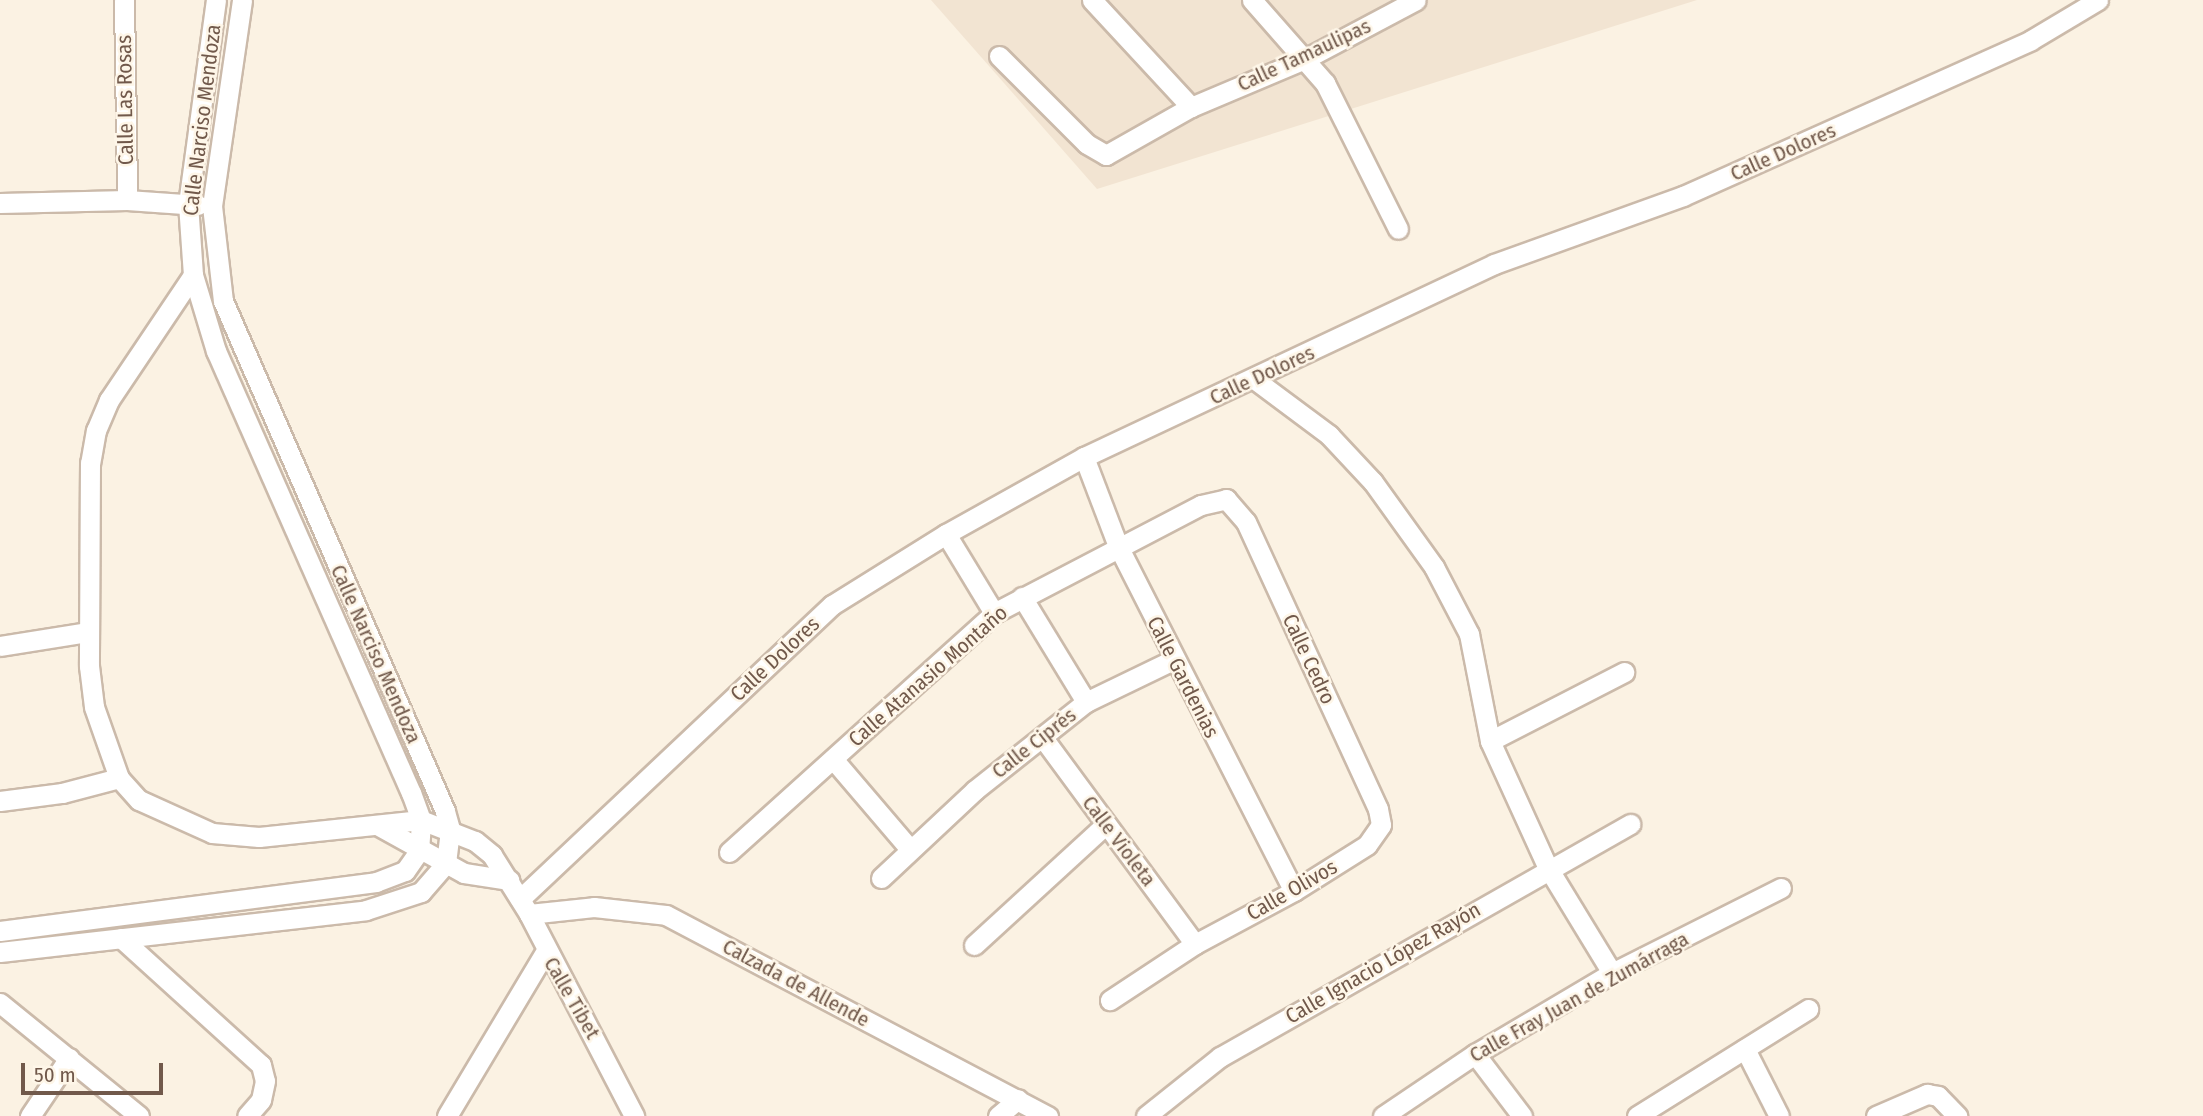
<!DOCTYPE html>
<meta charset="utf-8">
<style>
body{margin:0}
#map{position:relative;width:2203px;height:1116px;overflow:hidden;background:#fbf2e3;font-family:"Fira Sans Condensed",sans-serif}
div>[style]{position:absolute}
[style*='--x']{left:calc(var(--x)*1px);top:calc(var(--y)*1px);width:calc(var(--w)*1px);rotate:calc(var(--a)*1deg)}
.residential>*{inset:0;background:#f2e4d2}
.roads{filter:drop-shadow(2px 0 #cbbaaa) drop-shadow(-2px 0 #cbbaaa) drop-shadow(0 2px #cbbaaa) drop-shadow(0 -2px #cbbaaa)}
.minor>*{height:19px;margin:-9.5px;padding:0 9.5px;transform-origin:9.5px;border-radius:9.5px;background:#fff}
span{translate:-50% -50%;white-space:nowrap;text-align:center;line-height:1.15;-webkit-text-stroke:5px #fef6e8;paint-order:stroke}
.street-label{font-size:21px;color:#71594b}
.scale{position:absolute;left:21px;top:1063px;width:142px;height:32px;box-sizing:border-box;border:4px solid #71594b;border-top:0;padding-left:9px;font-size:21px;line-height:24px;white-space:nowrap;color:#71594b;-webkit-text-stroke:5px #fef6e8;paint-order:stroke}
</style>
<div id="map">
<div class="residential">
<div style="clip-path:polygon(931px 0,1697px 0,1097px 189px)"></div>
</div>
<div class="roads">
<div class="minor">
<div style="--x:124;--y:0;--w:200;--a:89.1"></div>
<div style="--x:1092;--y:0;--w:146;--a:47.2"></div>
<div style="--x:1252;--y:0;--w:111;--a:48.7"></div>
<div style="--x:1325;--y:83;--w:163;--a:63.4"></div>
<div style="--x:999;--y:56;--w:124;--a:45"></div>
<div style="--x:1087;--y:144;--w:22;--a:30"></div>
<div style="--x:1106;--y:155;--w:98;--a:-29.5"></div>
<div style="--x:1191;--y:107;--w:126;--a:-22.9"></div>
<div style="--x:1307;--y:58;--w:123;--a:-28"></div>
<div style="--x:0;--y:203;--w:127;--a:-1.4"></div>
<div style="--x:127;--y:200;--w:71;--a:4"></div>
<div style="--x:193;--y:275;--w:151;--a:123.9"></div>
<div style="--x:109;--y:400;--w:33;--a:113"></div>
<div style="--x:96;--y:430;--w:34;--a:100"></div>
<div style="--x:90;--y:463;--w:203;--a:90.3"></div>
<div style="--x:89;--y:666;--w:41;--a:83"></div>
<div style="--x:94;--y:707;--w:75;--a:70.6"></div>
<div style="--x:119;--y:778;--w:30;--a:48"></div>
<div style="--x:139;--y:800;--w:80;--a:24.3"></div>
<div style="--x:212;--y:833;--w:47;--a:4.9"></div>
<div style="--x:259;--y:837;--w:163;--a:-6"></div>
<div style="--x:421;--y:820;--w:58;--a:21.3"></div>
<div style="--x:475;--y:841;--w:22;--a:39"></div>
<div style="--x:492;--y:855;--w:70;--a:57.9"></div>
<div style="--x:529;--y:914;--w:228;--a:62.5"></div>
<div style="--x:1254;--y:379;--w:94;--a:36.7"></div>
<div style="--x:1329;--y:435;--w:64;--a:46.9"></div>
<div style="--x:1373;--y:482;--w:105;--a:54.3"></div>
<div style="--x:1434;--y:567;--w:76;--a:62.4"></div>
<div style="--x:1469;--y:634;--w:109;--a:78.9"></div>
<div style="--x:1490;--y:741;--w:140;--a:65.5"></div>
<div style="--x:1548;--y:868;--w:123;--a:58.6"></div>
<div style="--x:1084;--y:457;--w:95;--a:69.1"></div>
<div style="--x:1118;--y:546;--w:387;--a:63"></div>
<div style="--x:946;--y:534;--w:92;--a:58.7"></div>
<div style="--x:1022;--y:597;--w:123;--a:58.6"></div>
<div style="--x:0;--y:646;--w:88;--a:-9.1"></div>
<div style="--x:1043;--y:738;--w:256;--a:53.6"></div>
<div style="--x:1490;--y:741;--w:151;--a:-27.2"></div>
<div style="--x:833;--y:759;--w:117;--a:49.5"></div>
<div style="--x:0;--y:801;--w:63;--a:-7.4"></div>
<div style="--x:62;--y:793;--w:59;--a:-14.7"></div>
<div style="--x:377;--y:825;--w:99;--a:28.9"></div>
<div style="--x:464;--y:873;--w:46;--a:8.8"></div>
<div style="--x:729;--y:852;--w:357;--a:-42"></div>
<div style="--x:994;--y:613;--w:233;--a:-27.6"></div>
<div style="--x:1201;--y:505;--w:26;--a:-13"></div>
<div style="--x:1226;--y:499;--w:30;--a:49"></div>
<div style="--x:1246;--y:522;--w:316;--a:65.3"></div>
<div style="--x:1378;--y:809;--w:16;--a:79"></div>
<div style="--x:1381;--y:825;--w:24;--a:125"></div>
<div style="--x:1367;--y:845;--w:86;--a:147.8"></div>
<div style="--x:1294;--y:891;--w:112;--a:151.8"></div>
<div style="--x:1195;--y:944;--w:102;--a:146.6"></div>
<div style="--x:881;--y:878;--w:129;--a:-43.1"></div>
<div style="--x:975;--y:790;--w:142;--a:-38.4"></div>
<div style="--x:1086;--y:702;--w:97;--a:-25.8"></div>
<div style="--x:520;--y:899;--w:429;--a:-43.3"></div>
<div style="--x:832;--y:605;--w:134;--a:-31.9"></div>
<div style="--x:946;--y:534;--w:158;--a:-29.2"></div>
<div style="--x:1084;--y:457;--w:453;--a:-25.2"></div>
<div style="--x:1494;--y:264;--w:201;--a:-19.8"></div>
<div style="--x:1683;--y:196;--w:381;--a:-24.1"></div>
<div style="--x:2031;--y:40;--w:78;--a:-30.8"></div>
<div style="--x:529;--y:914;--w:65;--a:-6.1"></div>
<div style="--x:594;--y:907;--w:72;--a:6.3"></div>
<div style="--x:666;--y:915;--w:432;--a:27.8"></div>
<div style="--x:0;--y:931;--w:379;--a:-7.4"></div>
<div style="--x:376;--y:882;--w:31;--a:-21"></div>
<div style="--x:405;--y:871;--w:24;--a:-55"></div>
<div style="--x:419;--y:851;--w:31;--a:-86"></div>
<div style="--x:421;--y:820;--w:29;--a:-110"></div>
<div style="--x:411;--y:793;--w:483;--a:-113.8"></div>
<div style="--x:216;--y:351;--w:79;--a:-106.8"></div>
<div style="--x:193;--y:275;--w:71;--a:-94"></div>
<div style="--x:188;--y:204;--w:206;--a:-82.2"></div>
<div style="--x:121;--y:938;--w:189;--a:42.2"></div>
<div style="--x:261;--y:1065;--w:16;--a:76"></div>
<div style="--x:265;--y:1081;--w:19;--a:102"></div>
<div style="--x:261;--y:1100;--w:21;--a:131"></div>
<div style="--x:974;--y:945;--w:179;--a:-42.5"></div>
<div style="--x:0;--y:952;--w:368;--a:-6.5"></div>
<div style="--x:366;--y:910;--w:58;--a:-18.1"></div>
<div style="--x:421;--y:892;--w:38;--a:-49"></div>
<div style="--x:446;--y:863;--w:34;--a:-83"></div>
<div style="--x:450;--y:829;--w:19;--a:-106"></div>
<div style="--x:445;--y:811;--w:556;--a:-113.52"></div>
<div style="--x:223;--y:301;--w:96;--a:-96.6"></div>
<div style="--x:212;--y:206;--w:208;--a:-81.7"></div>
<div style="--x:0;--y:1003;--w:179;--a:39.1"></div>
<div style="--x:1745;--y:1049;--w:75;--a:63.1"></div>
<div style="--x:1475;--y:1054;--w:78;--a:52.8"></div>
<div style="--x:30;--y:1116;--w:70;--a:-56.1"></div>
<div style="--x:447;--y:1116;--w:191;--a:-59.1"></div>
<div style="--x:998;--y:1116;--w:26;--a:-40"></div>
<div style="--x:1146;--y:1116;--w:95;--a:-38.6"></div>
<div style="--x:1220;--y:1057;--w:472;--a:-29.6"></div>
<div style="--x:1383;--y:1116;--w:111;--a:-34"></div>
<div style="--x:1475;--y:1054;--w:159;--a:-30.6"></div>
<div style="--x:1612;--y:973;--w:189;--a:-26.7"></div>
<div style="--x:1637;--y:1116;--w:202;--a:-32"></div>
<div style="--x:1876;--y:1116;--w:56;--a:-23.3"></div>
<div style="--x:1927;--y:1094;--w:11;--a:10"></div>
<div style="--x:1938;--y:1096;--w:28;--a:46"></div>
</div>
</div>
<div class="street-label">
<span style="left:1304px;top:55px;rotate:-25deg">Calle Tamaulipas</span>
<span style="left:125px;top:100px;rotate:-91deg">Calle Las Rosas</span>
<span style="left:202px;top:120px;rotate:-83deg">Calle Narciso Mendoza</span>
<span style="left:1783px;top:152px;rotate:-24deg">Calle Dolores</span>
<span style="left:1262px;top:375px;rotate:-25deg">Calle Dolores</span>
<span style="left:376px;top:654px;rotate:66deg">Calle Narciso Mendoza</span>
<span style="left:775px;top:659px;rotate:-43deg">Calle Dolores</span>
<span style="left:1309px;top:659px;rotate:65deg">Calle Cedro</span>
<span style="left:928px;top:676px;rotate:-41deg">Calle Atanasio Montaño</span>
<span style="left:1183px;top:677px;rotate:63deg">Calle Gardenias</span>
<span style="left:1034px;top:743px;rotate:-38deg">Calle Ciprés</span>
<span style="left:1119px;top:841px;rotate:53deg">Calle Violeta</span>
<span style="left:1292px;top:890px;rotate:-30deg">Calle Olivos</span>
<span style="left:1383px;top:963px;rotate:-30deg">Calle Ignacio López Rayón</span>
<span style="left:796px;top:983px;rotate:28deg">Calzada de Allende</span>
<span style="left:1579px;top:997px;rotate:-29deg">Calle Fray Juan de Zumárraga</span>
<span style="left:572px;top:998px;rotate:60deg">Calle Tibet</span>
</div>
<div class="scale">50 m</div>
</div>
